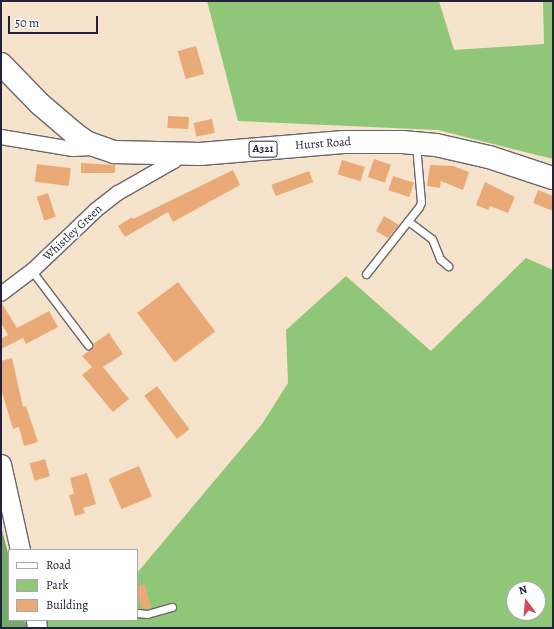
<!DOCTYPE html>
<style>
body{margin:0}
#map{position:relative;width:554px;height:629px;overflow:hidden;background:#f5e4cb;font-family:Alegreya,serif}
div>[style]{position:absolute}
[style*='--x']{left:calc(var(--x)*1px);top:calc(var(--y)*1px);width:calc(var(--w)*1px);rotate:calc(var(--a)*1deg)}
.green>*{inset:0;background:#90c678}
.forest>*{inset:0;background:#74ab68}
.building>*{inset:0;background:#eaaa77;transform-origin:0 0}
.roads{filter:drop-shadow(1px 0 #6c666d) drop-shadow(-1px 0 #6c666d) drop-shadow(0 1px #6c666d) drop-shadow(0 -1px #6c666d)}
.service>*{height:7px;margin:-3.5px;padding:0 3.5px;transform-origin:3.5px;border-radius:3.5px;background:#fff}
.minor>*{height:14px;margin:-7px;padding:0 7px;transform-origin:7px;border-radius:7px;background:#fff}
.secondary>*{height:19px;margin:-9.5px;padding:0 9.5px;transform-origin:9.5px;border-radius:9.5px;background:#fff}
.primary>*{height:22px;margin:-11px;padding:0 11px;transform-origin:11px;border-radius:11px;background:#fff}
span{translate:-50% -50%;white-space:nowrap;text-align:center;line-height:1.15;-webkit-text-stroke:3px #fff;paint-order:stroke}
.shield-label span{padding:1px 3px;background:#fff;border:1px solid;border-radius:3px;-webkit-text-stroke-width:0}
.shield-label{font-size:11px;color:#22223b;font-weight:700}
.street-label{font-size:12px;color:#22223b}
.frame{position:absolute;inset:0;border:2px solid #22223b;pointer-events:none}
.legend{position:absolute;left:8px;top:549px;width:130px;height:72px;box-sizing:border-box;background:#fff;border:1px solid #a7a7b1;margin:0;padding:5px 7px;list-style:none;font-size:12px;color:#22223b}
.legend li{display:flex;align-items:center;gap:8px;height:20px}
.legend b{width:20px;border:1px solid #a7a7b1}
.north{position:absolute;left:506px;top:581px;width:40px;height:40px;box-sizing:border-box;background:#fff;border:1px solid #a7a7b1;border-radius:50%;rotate:344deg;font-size:11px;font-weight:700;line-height:16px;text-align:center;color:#22223b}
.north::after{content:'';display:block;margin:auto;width:14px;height:18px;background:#d1495b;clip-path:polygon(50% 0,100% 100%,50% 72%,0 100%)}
.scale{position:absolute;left:8px;top:16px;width:90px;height:18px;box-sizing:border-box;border:2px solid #22223b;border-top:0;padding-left:5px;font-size:12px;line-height:14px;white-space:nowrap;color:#22223b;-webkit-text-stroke:3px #fff;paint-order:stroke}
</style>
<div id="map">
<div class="green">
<div style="clip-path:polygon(207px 1px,439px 1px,454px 50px,544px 44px,543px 1px,553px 1px,553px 159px,438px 130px,238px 121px)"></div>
<div style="clip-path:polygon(evenodd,526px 258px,553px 270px,553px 628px,48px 628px,45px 620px,137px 620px,137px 573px,262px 424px,288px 383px,286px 330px,346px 276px,431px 351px,526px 258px,514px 589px,538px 589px,538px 613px,514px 613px,514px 589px)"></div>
</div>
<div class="forest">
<div style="clip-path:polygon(1px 526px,9px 557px,9px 620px,25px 620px,27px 628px,1px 628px)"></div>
</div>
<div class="building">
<div style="left:196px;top:46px;width:29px;height:19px;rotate:74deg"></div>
<div style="left:168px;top:116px;width:21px;height:12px;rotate:3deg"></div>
<div style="left:212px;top:119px;width:14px;height:19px;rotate:78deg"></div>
<div style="left:374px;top:159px;width:18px;height:19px;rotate:19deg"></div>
<div style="left:342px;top:160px;width:24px;height:15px;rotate:17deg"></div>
<div style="clip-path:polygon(81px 163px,115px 165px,115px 173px,81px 173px)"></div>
<div style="left:37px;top:164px;width:34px;height:18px;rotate:7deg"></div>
<div style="clip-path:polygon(430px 165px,453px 166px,469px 172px,463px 190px,441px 181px,440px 188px,427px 186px)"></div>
<div style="clip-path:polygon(233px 170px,240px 185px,173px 222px,168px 212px,125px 237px,118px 226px,132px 217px,133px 219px)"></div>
<div style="left:309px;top:171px;width:12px;height:40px;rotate:70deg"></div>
<div style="left:393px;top:176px;width:22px;height:15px;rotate:18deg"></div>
<div style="clip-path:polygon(485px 182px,515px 197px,508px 213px,490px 206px,488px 210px,476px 205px)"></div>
<div style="clip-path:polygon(538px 190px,553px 196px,553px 211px,533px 203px)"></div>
<div style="left:48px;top:193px;width:25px;height:12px;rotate:72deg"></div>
<div style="clip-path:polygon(384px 216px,399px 225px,388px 238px,376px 231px)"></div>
<div style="left:178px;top:282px;width:62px;height:51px;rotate:53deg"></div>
<div style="clip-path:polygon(1px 302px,17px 328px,49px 311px,58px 327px,26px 344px,23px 338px,1px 349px,1px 339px,8px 335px,1px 323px)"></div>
<div style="clip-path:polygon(109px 333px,123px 354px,103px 367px,129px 399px,113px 412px,82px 375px,92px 367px,82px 356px,94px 347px,93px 344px)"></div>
<div style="clip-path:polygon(12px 358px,23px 407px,26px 406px,38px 442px,24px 446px,19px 427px,13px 429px,1px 389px,1px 361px)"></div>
<div style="left:157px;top:386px;width:54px;height:16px;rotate:53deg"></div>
<div style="left:45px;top:459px;width:18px;height:16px;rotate:74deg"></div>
<div style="left:139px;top:466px;width:33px;height:33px;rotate:67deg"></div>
<div style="clip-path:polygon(87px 473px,96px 504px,83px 508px,85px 513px,75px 516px,69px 495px,74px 494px,70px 478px)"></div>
<div style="clip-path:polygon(145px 584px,151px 608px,147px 609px,142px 608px,137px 592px,137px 587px)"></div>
</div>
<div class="roads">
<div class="service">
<div style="--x:408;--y:221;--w:30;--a:37"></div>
<div style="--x:432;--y:239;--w:22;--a:68"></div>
<div style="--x:440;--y:259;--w:11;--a:41"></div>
<div style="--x:32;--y:271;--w:93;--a:52.9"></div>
<div style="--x:366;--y:274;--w:85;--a:-51.7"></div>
<div style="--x:419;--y:207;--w:5;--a:-68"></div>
<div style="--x:421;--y:202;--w:57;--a:-95"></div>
<div style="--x:137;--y:613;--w:10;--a:6"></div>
<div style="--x:147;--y:614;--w:26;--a:-16"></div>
</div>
<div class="minor">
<div style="--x:1;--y:137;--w:73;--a:9.5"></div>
<div style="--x:73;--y:149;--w:22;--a:-3"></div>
<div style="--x:1;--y:294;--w:39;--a:-37"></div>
<div style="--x:32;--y:271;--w:88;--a:-43.6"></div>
<div style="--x:96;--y:210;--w:28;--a:-38"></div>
<div style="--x:118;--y:193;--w:64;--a:-29.7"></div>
<div style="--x:174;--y:161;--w:7;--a:-56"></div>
</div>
<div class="secondary">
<div style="--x:1;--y:464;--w:88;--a:77.5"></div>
<div style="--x:36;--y:620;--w:8;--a:83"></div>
</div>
<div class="primary">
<div style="--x:1;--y:64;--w:56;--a:45.7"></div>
<div style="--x:40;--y:104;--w:46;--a:40.6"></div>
<div style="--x:75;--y:134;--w:16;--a:35"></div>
<div style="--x:88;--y:143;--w:28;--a:19"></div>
<div style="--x:114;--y:152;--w:86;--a:1.3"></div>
<div style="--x:200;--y:154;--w:144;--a:-4.8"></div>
<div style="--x:344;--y:142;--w:58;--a:0"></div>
<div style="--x:402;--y:142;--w:34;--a:5"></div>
<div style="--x:436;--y:145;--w:54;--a:12.8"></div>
<div style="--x:489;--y:157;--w:67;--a:18.2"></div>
</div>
</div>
<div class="shield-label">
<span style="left:263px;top:149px">A321</span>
</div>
<div class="street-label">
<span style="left:323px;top:144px;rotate:-4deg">Hurst Road</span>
<span style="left:73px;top:233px;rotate:-43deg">Whistley Green</span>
</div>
<div class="frame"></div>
<ul class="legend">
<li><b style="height:5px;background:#fff"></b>Road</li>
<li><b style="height:11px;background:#90c678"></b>Park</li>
<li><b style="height:11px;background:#eaaa77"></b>Building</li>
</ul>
<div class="north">N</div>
<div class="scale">50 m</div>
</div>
